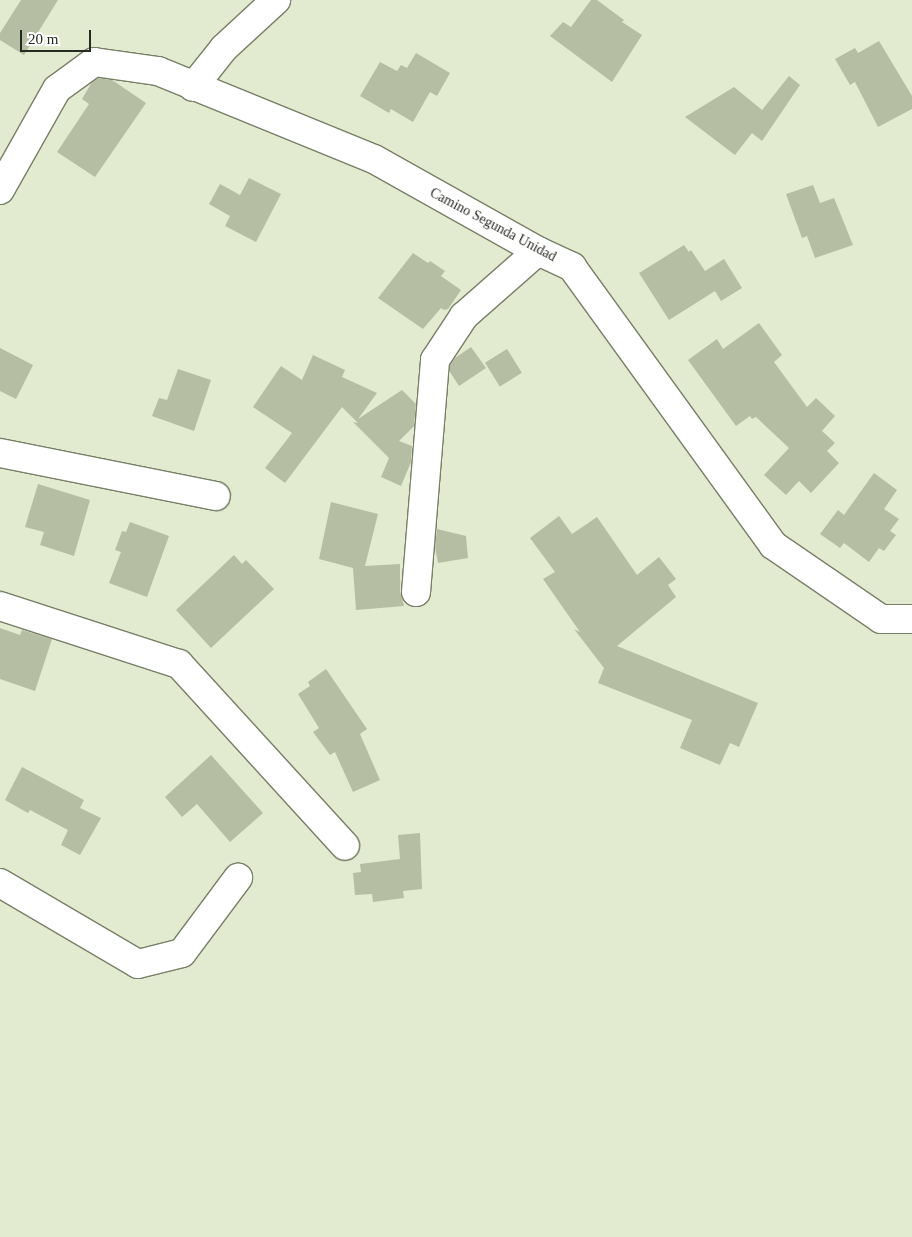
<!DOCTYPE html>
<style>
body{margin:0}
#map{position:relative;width:912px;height:1237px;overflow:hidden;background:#e2ead0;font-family:Georgia,serif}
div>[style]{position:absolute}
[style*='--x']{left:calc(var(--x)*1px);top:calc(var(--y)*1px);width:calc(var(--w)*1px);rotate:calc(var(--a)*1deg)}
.building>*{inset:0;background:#b5bda3;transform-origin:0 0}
.roads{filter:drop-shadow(1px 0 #777f67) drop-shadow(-1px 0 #777f67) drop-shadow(0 1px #777f67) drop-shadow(0 -1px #777f67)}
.minor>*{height:28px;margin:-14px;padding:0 14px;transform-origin:14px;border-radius:14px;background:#fff}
span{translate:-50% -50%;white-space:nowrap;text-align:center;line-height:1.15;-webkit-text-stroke:4px #fff;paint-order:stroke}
.street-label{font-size:14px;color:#272a20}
.scale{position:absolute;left:20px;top:30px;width:71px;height:22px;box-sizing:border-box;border:2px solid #272a20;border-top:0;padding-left:6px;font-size:15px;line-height:18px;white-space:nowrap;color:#272a20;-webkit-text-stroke:4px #fff;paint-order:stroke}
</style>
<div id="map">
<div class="building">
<div style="clip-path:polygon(21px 0,58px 0,24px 55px,0 40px,0 33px)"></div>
<div style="clip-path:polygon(591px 0,597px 0,624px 20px,622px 22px,642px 35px,612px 82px,550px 36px,563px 22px,571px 27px)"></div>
<div style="clip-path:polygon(879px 41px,912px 96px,912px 109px,878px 127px,855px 82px,850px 85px,835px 59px,855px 48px,858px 53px)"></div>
<div style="clip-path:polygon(416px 53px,450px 73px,437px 96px,430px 92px,413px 122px,391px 109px,389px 113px,360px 96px,380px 62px,397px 71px,401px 65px,407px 68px)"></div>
<div style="clip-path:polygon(789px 76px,800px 85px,762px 141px,752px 133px,735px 155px,685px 117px,734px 87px,762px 110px)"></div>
<div style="clip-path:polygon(98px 78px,112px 80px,146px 103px,95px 177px,57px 152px,89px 104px,82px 99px,92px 82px)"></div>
<div style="clip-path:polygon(249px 178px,281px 194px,256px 242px,225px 226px,230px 216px,209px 204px,220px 184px,240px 195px)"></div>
<div style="clip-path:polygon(813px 185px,820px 203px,834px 198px,853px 245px,815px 258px,807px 236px,802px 238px,786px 194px)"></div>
<div style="clip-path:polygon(684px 245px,689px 252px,691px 250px,705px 271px,724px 259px,742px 288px,721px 301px,715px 291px,669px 320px,639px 273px)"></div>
<div style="clip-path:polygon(413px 253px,428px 263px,430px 261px,445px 271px,441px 276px,461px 290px,448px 309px,444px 310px,441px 308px,423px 329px,378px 298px)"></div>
<div style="clip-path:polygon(759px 323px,782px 355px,774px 362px,807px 407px,816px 398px,835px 416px,822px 431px,835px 443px,827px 451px,839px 463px,811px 493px,799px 481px,786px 495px,764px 475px,789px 448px,756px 417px,752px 419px,750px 416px,736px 426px,688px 360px,717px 339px,723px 349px)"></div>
<div style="clip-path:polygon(471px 347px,486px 368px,459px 386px,450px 372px,450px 365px,455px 358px)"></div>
<div style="clip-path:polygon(0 348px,33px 365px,16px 399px,0 391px)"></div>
<div style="left:507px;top:349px;width:28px;height:26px;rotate:58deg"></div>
<div style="clip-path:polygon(313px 355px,345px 370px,342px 377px,377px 393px,358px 419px,402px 390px,416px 404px,414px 426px,399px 441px,412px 446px,411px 462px,401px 486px,381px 477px,389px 458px,353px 422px,358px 423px,342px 407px,285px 483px,265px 468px,292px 433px,253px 407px,281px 366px,302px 380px)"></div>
<div style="clip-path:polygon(178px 369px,211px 380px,194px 431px,152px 416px,159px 398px,167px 400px)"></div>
<div style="clip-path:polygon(874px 473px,897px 490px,884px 509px,899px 519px,890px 531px,896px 535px,884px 551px,879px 548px,869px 562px,844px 543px,840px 548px,820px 534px,838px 510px,844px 515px)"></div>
<div style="clip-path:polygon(38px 484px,90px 500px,74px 556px,40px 545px,44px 532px,25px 527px)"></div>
<div style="clip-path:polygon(331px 502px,378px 514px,365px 566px,400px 564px,400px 591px,404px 606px,356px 610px,353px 568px,319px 559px)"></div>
<div style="clip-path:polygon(559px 516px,572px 534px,597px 517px,637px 575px,659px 557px,676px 579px,668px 585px,676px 597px,617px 646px,758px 703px,739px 747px,730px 743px,720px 765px,680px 748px,692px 720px,598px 683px,604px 668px,574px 629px,580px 632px,543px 579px,555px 572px,530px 538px)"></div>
<div style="clip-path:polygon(130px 522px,169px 536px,147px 597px,109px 583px,121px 552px,115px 550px,122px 531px,126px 532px)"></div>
<div style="clip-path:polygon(437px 529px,466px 536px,468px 558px,438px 563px,435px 547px)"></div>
<div style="clip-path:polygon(234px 555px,242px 564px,246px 560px,274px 589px,211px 648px,176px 610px)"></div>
<div style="clip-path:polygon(0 628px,20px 635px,22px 630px,52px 639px,35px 691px,0 679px)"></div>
<div style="clip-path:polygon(326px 669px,367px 729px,360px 734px,380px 780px,353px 792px,335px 752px,330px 755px,313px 732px,319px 728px,298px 694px,310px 686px,308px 682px)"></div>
<div style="clip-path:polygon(211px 755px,263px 813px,230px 842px,197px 804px,182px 817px,165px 797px)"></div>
<div style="clip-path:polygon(22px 767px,84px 800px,80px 808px,101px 818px,80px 855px,61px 845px,68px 830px,30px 810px,28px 813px,5px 800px)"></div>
<div style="clip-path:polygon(420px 833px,422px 889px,403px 891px,404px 898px,373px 902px,372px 894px,355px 895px,353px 873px,361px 872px,360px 864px,400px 859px,398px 835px)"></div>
</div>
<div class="roads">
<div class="minor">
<div style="--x:193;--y:87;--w:50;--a:-51.5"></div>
<div style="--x:224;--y:48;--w:71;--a:-42.7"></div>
<div style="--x:0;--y:190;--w:116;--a:-60.6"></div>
<div style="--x:57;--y:89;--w:46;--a:-36.1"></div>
<div style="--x:94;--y:62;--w:65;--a:8"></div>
<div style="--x:158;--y:71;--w:233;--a:22.2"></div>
<div style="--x:374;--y:159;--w:188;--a:29.3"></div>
<div style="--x:538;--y:251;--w:38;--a:25"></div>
<div style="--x:572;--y:267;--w:343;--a:54.1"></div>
<div style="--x:773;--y:545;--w:131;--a:34.4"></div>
<div style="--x:881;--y:619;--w:31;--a:0"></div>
<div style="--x:0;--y:453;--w:220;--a:11.3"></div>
<div style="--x:416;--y:592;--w:233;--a:-85.3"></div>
<div style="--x:435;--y:360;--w:53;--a:-56.6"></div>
<div style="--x:464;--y:316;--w:98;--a:-41.3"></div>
<div style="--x:0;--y:606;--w:188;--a:18"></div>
<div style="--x:179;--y:664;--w:246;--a:47.6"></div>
<div style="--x:0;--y:883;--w:160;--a:30.4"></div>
<div style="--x:138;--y:964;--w:45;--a:-14"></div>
<div style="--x:182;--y:953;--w:94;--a:-53.3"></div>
</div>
</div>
<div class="street-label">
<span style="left:493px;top:225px;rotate:28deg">Camino Segunda Unidad</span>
</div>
<div class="scale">20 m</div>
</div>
